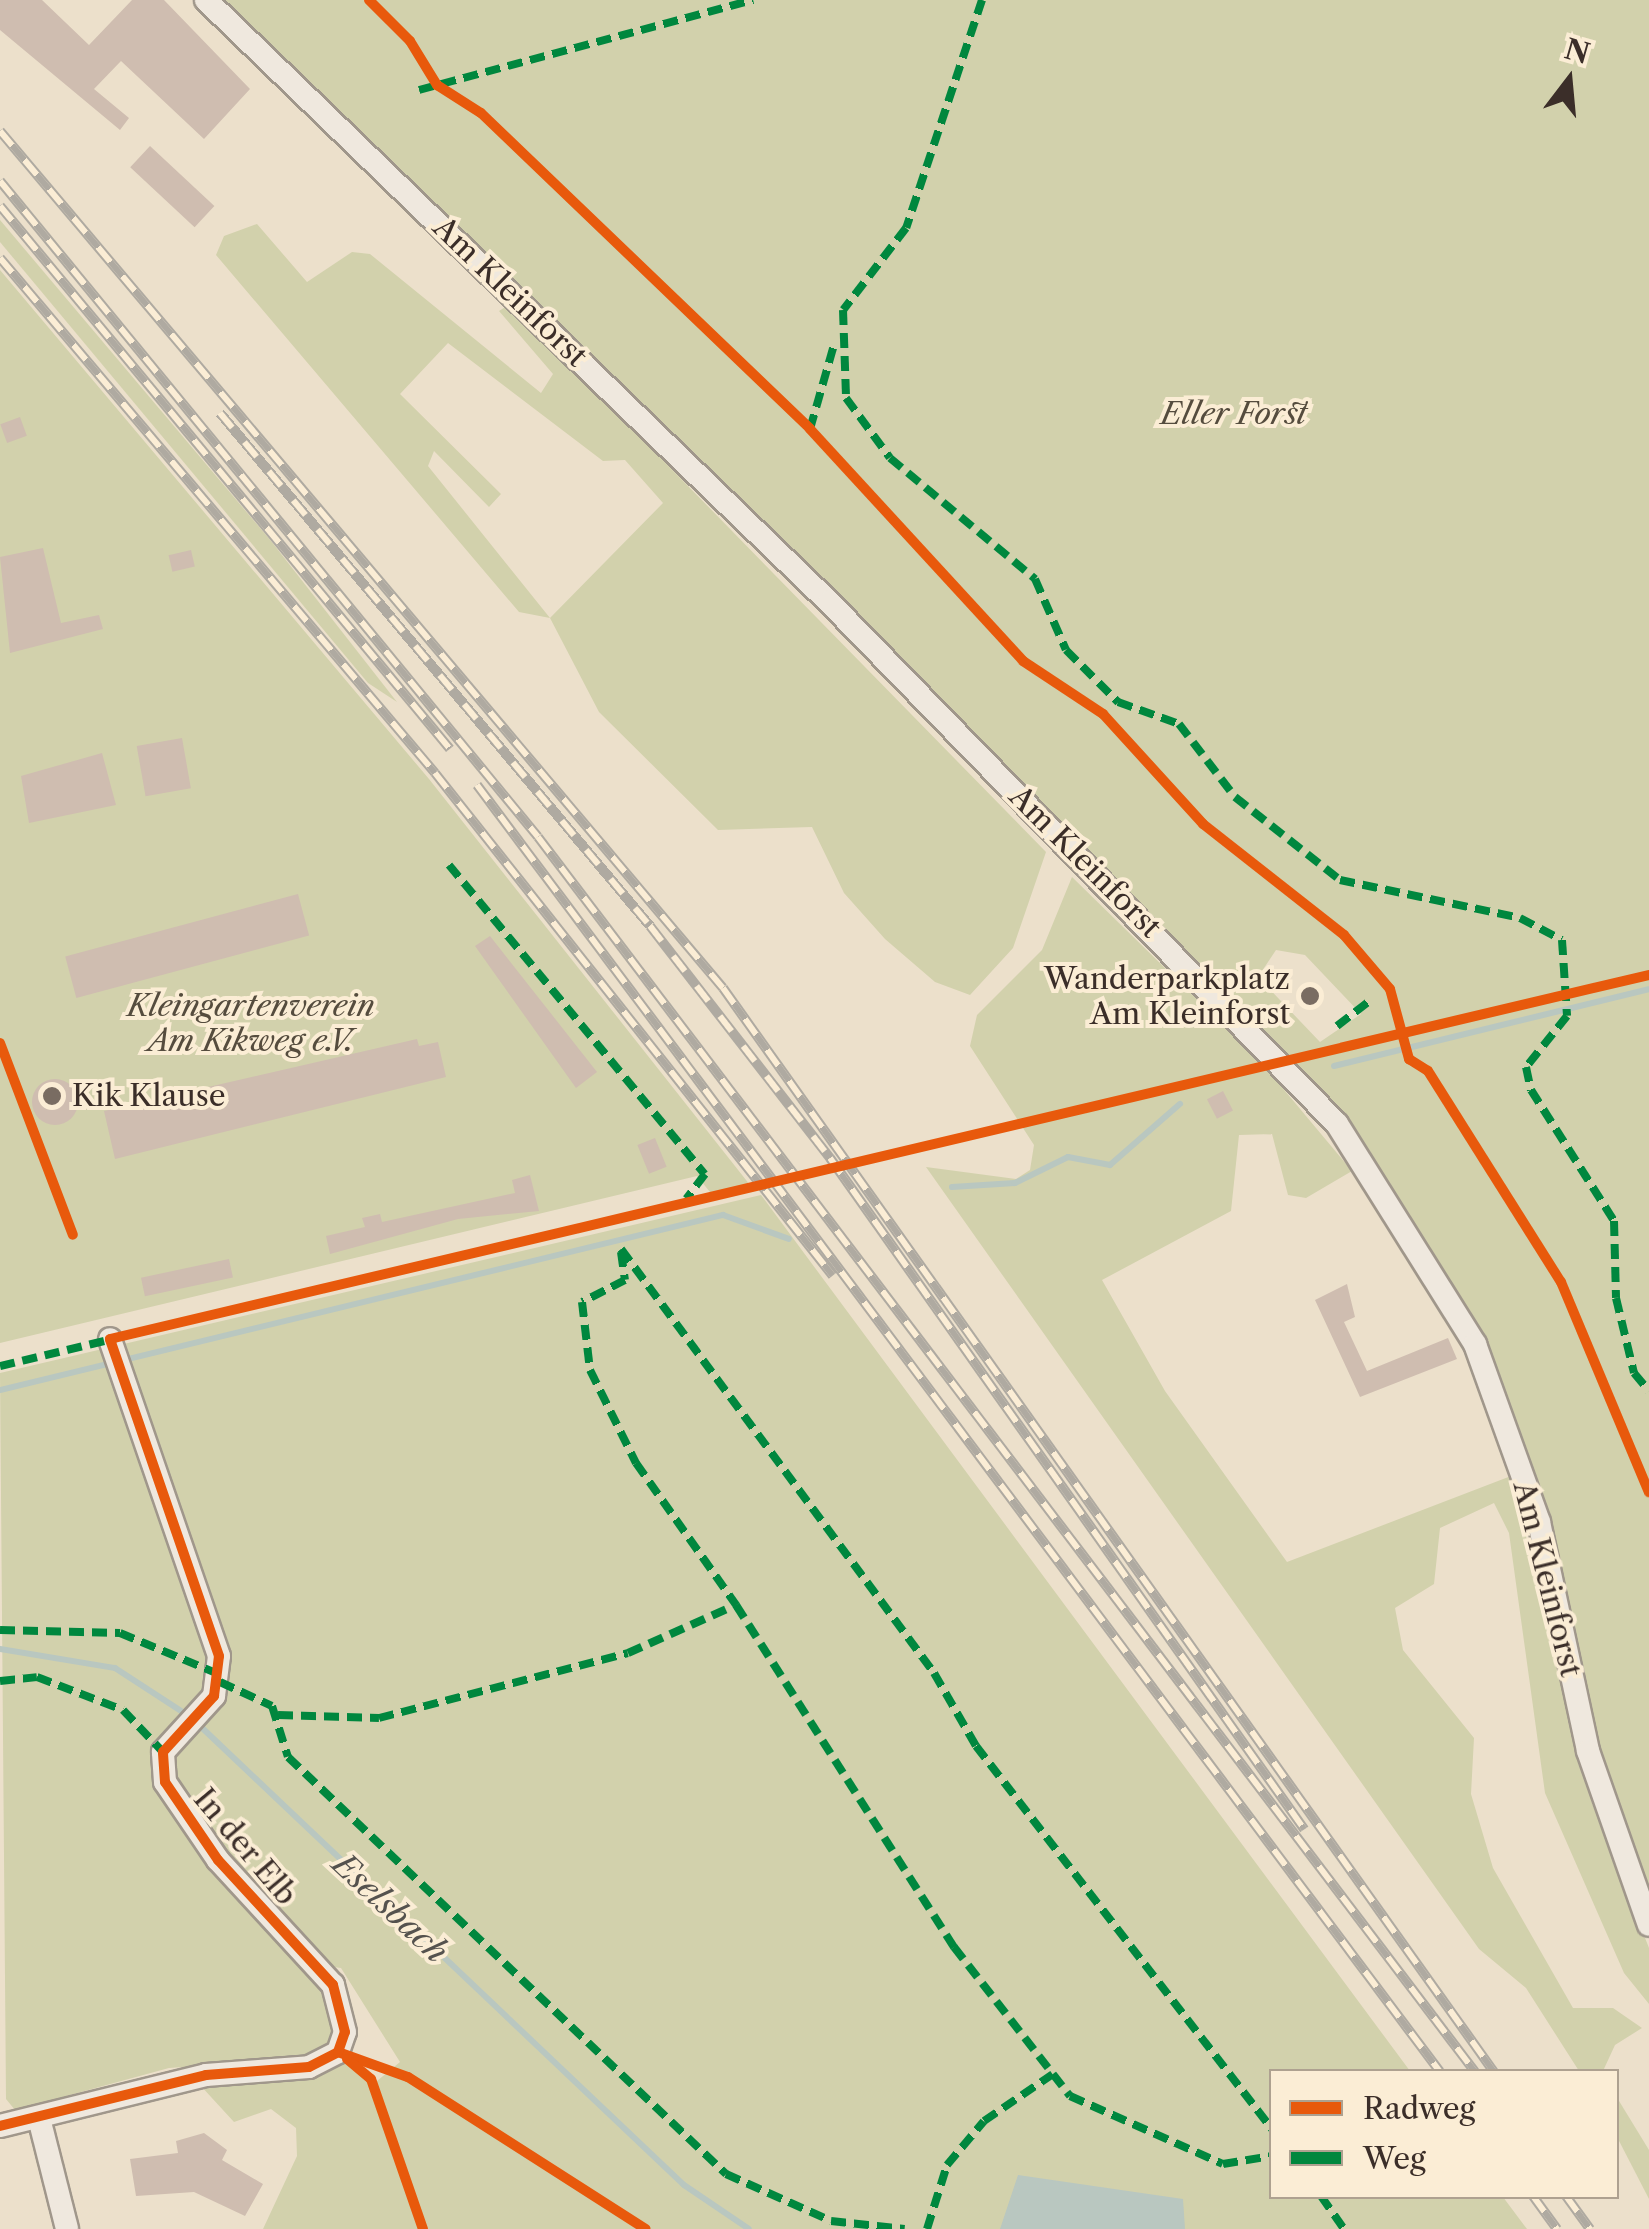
<!DOCTYPE html>
<style>
body{margin:0}
#map{position:relative;width:1649px;height:2229px;overflow:hidden;background:#ece0cb;font-family:"Libre Caslon Text",serif}
div>[style]{position:absolute}
[style*='--x']{left:calc(var(--x)*1px);top:calc(var(--y)*1px);width:calc(var(--w)*1px);rotate:calc(var(--a)*1deg)}
.green>*{inset:0;background:#d2d1ac}
.water>*{inset:0;background:#b9c7c0}
.stream>*{height:6px;margin:-3px;padding:0 3px;transform-origin:3px;border-radius:3px;background:#b9c7c0}
.building>*{inset:0;background:#cfbdb0;transform-origin:0 0}
.round{border-radius:50%}
.roads{filter:drop-shadow(2px 0 #a0978b) drop-shadow(-2px 0 #a0978b) drop-shadow(0 2px #a0978b) drop-shadow(0 -2px #a0978b)}
.minor>*{height:22px;margin:-11px;padding:0 11px;transform-origin:11px;border-radius:11px;background:#efe8de}
.rail>*{height:10px;margin-top:-5px;transform-origin:0;background:repeating-linear-gradient(90deg,#fbedd5 0 19px,#afaaa1 0 38px);box-sizing:border-box;border-block:2px solid #afaaa1}
.quiet>*{height:8px;margin-top:-4px;transform-origin:0;background:repeating-linear-gradient(90deg,#00873e 0 15px,transparent 0 23px)}
.cycleway>*{height:10px;margin:-5px;padding:0 5px;transform-origin:5px;border-radius:5px;background:#e8590c}
.dots>*{width:28px;height:28px;translate:-50% -50%;box-sizing:border-box;border:5px solid #fbedd5;border-radius:50%}
span{translate:-50% -50%;white-space:nowrap;text-align:center;line-height:1.15;-webkit-text-stroke:8px #fbedd5;paint-order:stroke}
.street-label{font-size:30px;color:#3b2e29}
.park-label{font-size:30px;color:#554c3e;font-style:italic}
.poi-label{font-size:30px;color:#3b2e29}
.right{translate:-100% -50%;text-align:right}
.left{translate:0 -50%;text-align:left}
.water-label{font-size:32px;color:#55524e;font-style:italic}
.legend{position:absolute;left:1269px;top:2069px;width:350px;height:130px;box-sizing:border-box;background:#fbedd5;border:2px solid #aea190;margin:0;padding:12px 18px;list-style:none;font-size:30px;color:#3b2e29}
.legend li{display:flex;align-items:center;gap:20px;height:50px}
.legend b{width:50px;border:2px solid #aea190}
.north{position:absolute;left:1519px;top:30px;width:100px;height:100px;-webkit-text-stroke:8px #fbedd5;paint-order:stroke;rotate:16deg;font-size:28px;font-weight:700;line-height:40px;text-align:center;color:#3b2e29}
.north::after{content:'';display:block;margin:auto;width:35px;height:45px;background:#3b2e29;clip-path:polygon(50% 0,100% 100%,50% 72%,0 100%)}
</style>
<div id="map">
<div class="green">
<div style="clip-path:polygon(evenodd,219px 0,1649px 0,1649px 1915px,1481px 1344px,1341px 1120px,832px 598px,219px 0,1276px 950px,1305px 955px,1361px 1014px,1320px 1042px,1258px 977px,1276px 950px)"></div>
<div style="clip-path:polygon(0 220px,271px 541px,397px 702px,368px 683px,0 242px)"></div>
<div style="clip-path:polygon(evenodd,257px 224px,307px 282px,352px 252px,370px 254px,541px 393px,553px 374px,499px 311px,510px 304px,1046px 852px,1013px 948px,970px 995px,935px 982px,885px 939px,844px 893px,812px 827px,718px 830px,599px 712px,550px 618px,519px 612px,216px 255px,224px 236px,257px 224px,448px 343px,603px 461px,625px 460px,663px 503px,550px 618px,428px 466px,434px 451px,489px 507px,501px 494px,400px 394px,448px 343px)"></div>
<div style="clip-path:polygon(0 270px,429px 779px,750px 1185px,714px 1197px,697px 1176px,0 1343px)"></div>
<div style="clip-path:polygon(1072px 877px,1260px 1061px,1352px 1171px,1306px 1198px,1288px 1195px,1272px 1134px,1239px 1135px,1231px 1211px,1102px 1280px,1165px 1391px,1287px 1562px,1511px 1476px,1592px 1803px,1649px 1948px,1649px 2004px,1624px 1973px,1545px 1793px,1509px 1533px,1494px 1503px,1440px 1528px,1434px 1584px,1395px 1608px,1403px 1650px,1474px 1738px,1471px 1794px,1493px 1868px,1573px 2008px,1613px 2008px,1642px 2028px,1615px 2045px,1603px 2071px,1579px 2071px,1526px 1988px,1479px 1949px,926px 1167px,1016px 1179px,1030px 1170px,1034px 1145px,970px 1046px,977px 1015px,1042px 950px)"></div>
<div style="clip-path:polygon(761px 1195px,1410px 2071px,1272px 2072px,1272px 2196px,1503px 2197px,1527px 2229px,263px 2229px,297px 2156px,296px 2128px,271px 2109px,234px 2122px,200px 2085px,299px 2074px,339px 2058px,377px 2081px,400px 2062px,341px 1968px,320px 1965px,176px 1804px,165px 1774px,171px 1750px,161px 1742px,160px 1772px,172px 1806px,330px 1990px,339px 2040px,306px 2058px,169px 2068px,15px 2110px,6px 2099px,0 1373px)"></div>
<div style="clip-path:polygon(1616px 2096px,1649px 2150px,1649px 2199px,1617px 2137px)"></div>
</div>
<div class="water">
<div style="clip-path:polygon(1018px 2175px,1183px 2199px,1185px 2229px,1000px 2229px)"></div>
</div>
<div class="stream">
<div style="--x:1334;--y:1066;--w:324;--a:-13.7"></div>
<div style="--x:952;--y:1187;--w:63;--a:-3.6"></div>
<div style="--x:1015;--y:1183;--w:59;--a:-26.1"></div>
<div style="--x:1068;--y:1157;--w:43;--a:10.8"></div>
<div style="--x:1110;--y:1165;--w:93;--a:-41.1"></div>
<div style="--x:0;--y:1390;--w:744;--a:-13.61"></div>
<div style="--x:723;--y:1215;--w:70;--a:20"></div>
<div style="--x:0;--y:1649;--w:117;--a:9.4"></div>
<div style="--x:115;--y:1668;--w:88;--a:33"></div>
<div style="--x:198;--y:1724;--w:670;--a:43.49"></div>
<div style="--x:684;--y:2185;--w:78;--a:34.1"></div>
</div>
<div class="building">
<div style="clip-path:polygon(0 0,42px 0,89px 45px,132px 0,164px 0,250px 89px,204px 139px,121px 61px,94px 89px,129px 118px,120px 130px,0 30px)"></div>
<div style="left:150px;top:146px;width:88px;height:29px;rotate:43deg"></div>
<div style="left:20px;top:417px;width:20px;height:21px;rotate:70deg"></div>
<div style="clip-path:polygon(43px 548px,61px 623px,99px 615px,103px 629px,10px 653px,0 557px)"></div>
<div style="left:191px;top:550px;width:17px;height:23px;rotate:77deg"></div>
<div style="left:182px;top:738px;width:51px;height:46px;rotate:80deg"></div>
<div style="clip-path:polygon(102px 753px,116px 805px,29px 823px,21px 776px)"></div>
<div style="left:298px;top:894px;width:43px;height:241px;rotate:75deg"></div>
<div style="clip-path:polygon(490px 936px,597px 1072px,576px 1088px,475px 946px)"></div>
<div style="clip-path:polygon(417px 1039px,419px 1046px,438px 1042px,446px 1077px,115px 1159px,104px 1111px)"></div>
<div class="round" style="left:32px;top:1079px;width:46px;height:46px"></div>
<div style="left:1223px;top:1091px;width:22px;height:18px;rotate:63deg"></div>
<div style="left:655px;top:1138px;width:31px;height:19px;rotate:68deg"></div>
<div style="clip-path:polygon(530px 1175px,539px 1211px,458px 1219px,330px 1254px,326px 1236px,365px 1227px,362px 1218px,380px 1214px,382px 1222px,515px 1193px,512px 1180px)"></div>
<div style="left:229px;top:1259px;width:19px;height:90px;rotate:78deg"></div>
<div style="clip-path:polygon(1347px 1284px,1355px 1317px,1344px 1322px,1367px 1371px,1448px 1338px,1457px 1359px,1360px 1397px,1315px 1300px)"></div>
<div style="clip-path:polygon(204px 2133px,227px 2150px,222px 2160px,263px 2184px,245px 2216px,194px 2192px,136px 2196px,130px 2159px,178px 2153px,176px 2141px)"></div>
</div>
<div class="roads">
<div class="minor">
<div style="--x:206;--y:0;--w:866;--a:44.02"></div>
<div style="--x:829;--y:602;--w:728;--a:45.78"></div>
<div style="--x:1337;--y:1124;--w:260;--a:57.9"></div>
<div style="--x:1475;--y:1344;--w:189;--a:70.2"></div>
<div style="--x:1539;--y:1522;--w:234;--a:77.9"></div>
<div style="--x:1588;--y:1751;--w:184;--a:70.7"></div>
<div style="--x:40;--y:2122;--w:110;--a:75.8"></div>
<div style="--x:0;--y:2126;--w:212;--a:-13.9"></div>
<div style="--x:206;--y:2075;--w:103;--a:-4.4"></div>
<div style="--x:309;--y:2067;--w:33;--a:-27"></div>
<div style="--x:338;--y:2052;--w:21;--a:-71"></div>
<div style="--x:345;--y:2032;--w:49;--a:-104.3"></div>
<div style="--x:333;--y:1985;--w:170;--a:-132.6"></div>
<div style="--x:218;--y:1860;--w:94;--a:-124.2"></div>
<div style="--x:165;--y:1782;--w:30;--a:-94"></div>
<div style="--x:163;--y:1752;--w:76;--a:-47.7"></div>
<div style="--x:214;--y:1696;--w:40;--a:-82.9"></div>
<div style="--x:219;--y:1656;--w:335;--a:-109"></div>
</div>
</div>
<div class="rail">
<div style="--x:0;--y:131;--w:1121;--a:49.85"></div>
<div style="--x:723;--y:988;--w:1330;--a:54.58"></div>
<div style="--x:0;--y:181;--w:848;--a:50.64"></div>
<div style="--x:538;--y:837;--w:1550;--a:52.81"></div>
<div style="--x:0;--y:206;--w:705;--a:50.35"></div>
<div style="--x:0;--y:258;--w:674;--a:49.81"></div>
<div style="--x:435;--y:773;--w:641;--a:51.65"></div>
<div style="--x:220;--y:413;--w:669;--a:50.03"></div>
<div style="--x:650;--y:926;--w:294;--a:52.2"></div>
<div style="--x:830;--y:1158;--w:822;--a:54.76"></div>
<div style="--x:477;--y:785;--w:1607;--a:53.19"></div>
<div style="--x:1533;--y:2196;--w:41;--a:54"></div>
<div style="--x:1566;--y:2196;--w:41;--a:54"></div>
</div>
<div class="quiet">
<div style="--x:982;--y:0;--w:240;--a:108.4"></div>
<div style="--x:906;--y:228;--w:103;--a:127.5"></div>
<div style="--x:843;--y:310;--w:88;--a:88"></div>
<div style="--x:846;--y:398;--w:74;--a:53.7"></div>
<div style="--x:890;--y:458;--w:189;--a:39.8"></div>
<div style="--x:1035;--y:579;--w:77;--a:66.4"></div>
<div style="--x:1066;--y:650;--w:74;--a:45"></div>
<div style="--x:1118;--y:702;--w:65;--a:19.8"></div>
<div style="--x:1179;--y:724;--w:92;--a:52.5"></div>
<div style="--x:1235;--y:797;--w:134;--a:38.3"></div>
<div style="--x:1340;--y:880;--w:184;--a:11.9"></div>
<div style="--x:1520;--y:918;--w:47;--a:27.6"></div>
<div style="--x:1562;--y:940;--w:76;--a:86.2"></div>
<div style="--x:1567;--y:1016;--w:65;--a:128.8"></div>
<div style="--x:1526;--y:1067;--w:24;--a:78"></div>
<div style="--x:1531;--y:1090;--w:155;--a:57.6"></div>
<div style="--x:1614;--y:1221;--w:77;--a:88.5"></div>
<div style="--x:1616;--y:1298;--w:77;--a:76.5"></div>
<div style="--x:1634;--y:1373;--w:23;--a:50"></div>
<div style="--x:419;--y:90;--w:346;--a:-15.1"></div>
<div style="--x:810;--y:429;--w:91;--a:-74.1"></div>
<div style="--x:449;--y:865;--w:401;--a:50.4"></div>
<div style="--x:705;--y:1174;--w:31;--a:127"></div>
<div style="--x:1337;--y:1026;--w:44;--a:-37.6"></div>
<div style="--x:621;--y:1249;--w:527;--a:53.56"></div>
<div style="--x:934;--y:1673;--w:84;--a:60.1"></div>
<div style="--x:976;--y:1746;--w:484;--a:52.3"></div>
<div style="--x:621;--y:1252;--w:28;--a:82"></div>
<div style="--x:625;--y:1280;--w:48;--a:152.9"></div>
<div style="--x:582;--y:1302;--w:68;--a:83.3"></div>
<div style="--x:590;--y:1370;--w:104;--a:63.7"></div>
<div style="--x:636;--y:1463;--w:174;--a:54.8"></div>
<div style="--x:0;--y:1366;--w:120;--a:-13.5"></div>
<div style="--x:0;--y:1630;--w:120;--a:1.4"></div>
<div style="--x:120;--y:1633;--w:109;--a:22.6"></div>
<div style="--x:0;--y:1681;--w:37;--a:-6"></div>
<div style="--x:37;--y:1677;--w:92;--a:21"></div>
<div style="--x:123;--y:1710;--w:58;--a:46.4"></div>
<div style="--x:220;--y:1682;--w:57;--a:24.8"></div>
<div style="--x:272;--y:1706;--w:53;--a:72.6"></div>
<div style="--x:288;--y:1757;--w:605;--a:43.59"></div>
<div style="--x:726;--y:2174;--w:115;--a:24.1"></div>
<div style="--x:831;--y:2221;--w:74;--a:6.2"></div>
<div style="--x:278;--y:1715;--w:101;--a:1.7"></div>
<div style="--x:379;--y:1718;--w:257;--a:-14.6"></div>
<div style="--x:628;--y:1653;--w:118;--a:-24"></div>
<div style="--x:736;--y:1605;--w:406;--a:57.5"></div>
<div style="--x:954;--y:1947;--w:189;--a:52.1"></div>
<div style="--x:1070;--y:2096;--w:167;--a:24"></div>
<div style="--x:1223;--y:2164;--w:50;--a:-9.3"></div>
<div style="--x:1321;--y:2196;--w:40;--a:55.1"></div>
<div style="--x:927;--y:2229;--w:67;--a:-72.6"></div>
<div style="--x:947;--y:2165;--w:57;--a:-49.9"></div>
<div style="--x:984;--y:2121;--w:83;--a:-34.3"></div>
</div>
<div class="cycleway">
<div style="--x:369;--y:0;--w:58;--a:45"></div>
<div style="--x:410;--y:41;--w:52;--a:58.5"></div>
<div style="--x:437;--y:85;--w:52;--a:32.5"></div>
<div style="--x:481;--y:113;--w:456;--a:43.8"></div>
<div style="--x:810;--y:429;--w:315;--a:47.4"></div>
<div style="--x:1023;--y:661;--w:96;--a:33.5"></div>
<div style="--x:1103;--y:714;--w:149;--a:47.7"></div>
<div style="--x:1203;--y:824;--w:179;--a:38.2"></div>
<div style="--x:1344;--y:935;--w:71;--a:49.6"></div>
<div style="--x:1390;--y:989;--w:73;--a:74.8"></div>
<div style="--x:1409;--y:1059;--w:22;--a:32"></div>
<div style="--x:1428;--y:1071;--w:249;--a:57.8"></div>
<div style="--x:1561;--y:1282;--w:228;--a:67.3"></div>
<div style="--x:0;--y:1043;--w:205;--a:69.2"></div>
<div style="--x:338;--y:2052;--w:74;--a:19.7"></div>
<div style="--x:408;--y:2077;--w:282;--a:32.6"></div>
<div style="--x:347;--y:2059;--w:31;--a:40"></div>
<div style="--x:371;--y:2079;--w:159;--a:70.9"></div>
<div style="--x:0;--y:2126;--w:212;--a:-13.9"></div>
<div style="--x:206;--y:2075;--w:103;--a:-4.4"></div>
<div style="--x:309;--y:2067;--w:33;--a:-27"></div>
<div style="--x:338;--y:2052;--w:21;--a:-71"></div>
<div style="--x:345;--y:2032;--w:49;--a:-104.3"></div>
<div style="--x:333;--y:1985;--w:170;--a:-132.6"></div>
<div style="--x:218;--y:1860;--w:94;--a:-124.2"></div>
<div style="--x:165;--y:1782;--w:30;--a:-94"></div>
<div style="--x:163;--y:1752;--w:76;--a:-47.7"></div>
<div style="--x:214;--y:1696;--w:40;--a:-82.9"></div>
<div style="--x:219;--y:1656;--w:335;--a:-109"></div>
<div style="--x:110;--y:1339;--w:1581;--a:-13.31"></div>
</div>
<div class="dots">
<div style="left:1310px;top:996px;background:#796c62"></div>
<div style="left:52px;top:1096px;background:#796c62"></div>
</div>
<div class="street-label">
<span style="left:510px;top:292px;rotate:44deg">Am Kleinforst</span>
<span style="left:1085px;top:862px;rotate:45deg">Am Kleinforst</span>
<span style="left:1547px;top:1579px;rotate:76deg">Am Kleinforst</span>
<span style="left:245px;top:1847px;rotate:50deg">In der Elb</span>
</div>
<div class="park-label">
<span style="left:1234px;top:414px">Eller Forst</span>
<span style="left:251px;top:1023px">Kleingartenverein<br>Am Kikweg e.V.</span>
</div>
<div class="poi-label">
<span class="right" style="left:1290px;top:996px">Wanderparkplatz<br>Am Kleinforst</span>
<span class="left" style="left:72px;top:1096px">Kik Klause</span>
</div>
<div class="water-label">
<span style="left:390px;top:1908px;rotate:43deg">Eselsbach</span>
</div>
<ul class="legend">
<li><b style="height:12px;background:#e8590c"></b>Radweg</li>
<li><b style="height:12px;background:#00873e"></b>Weg</li>
</ul>
<div class="north">N</div>
</div>
